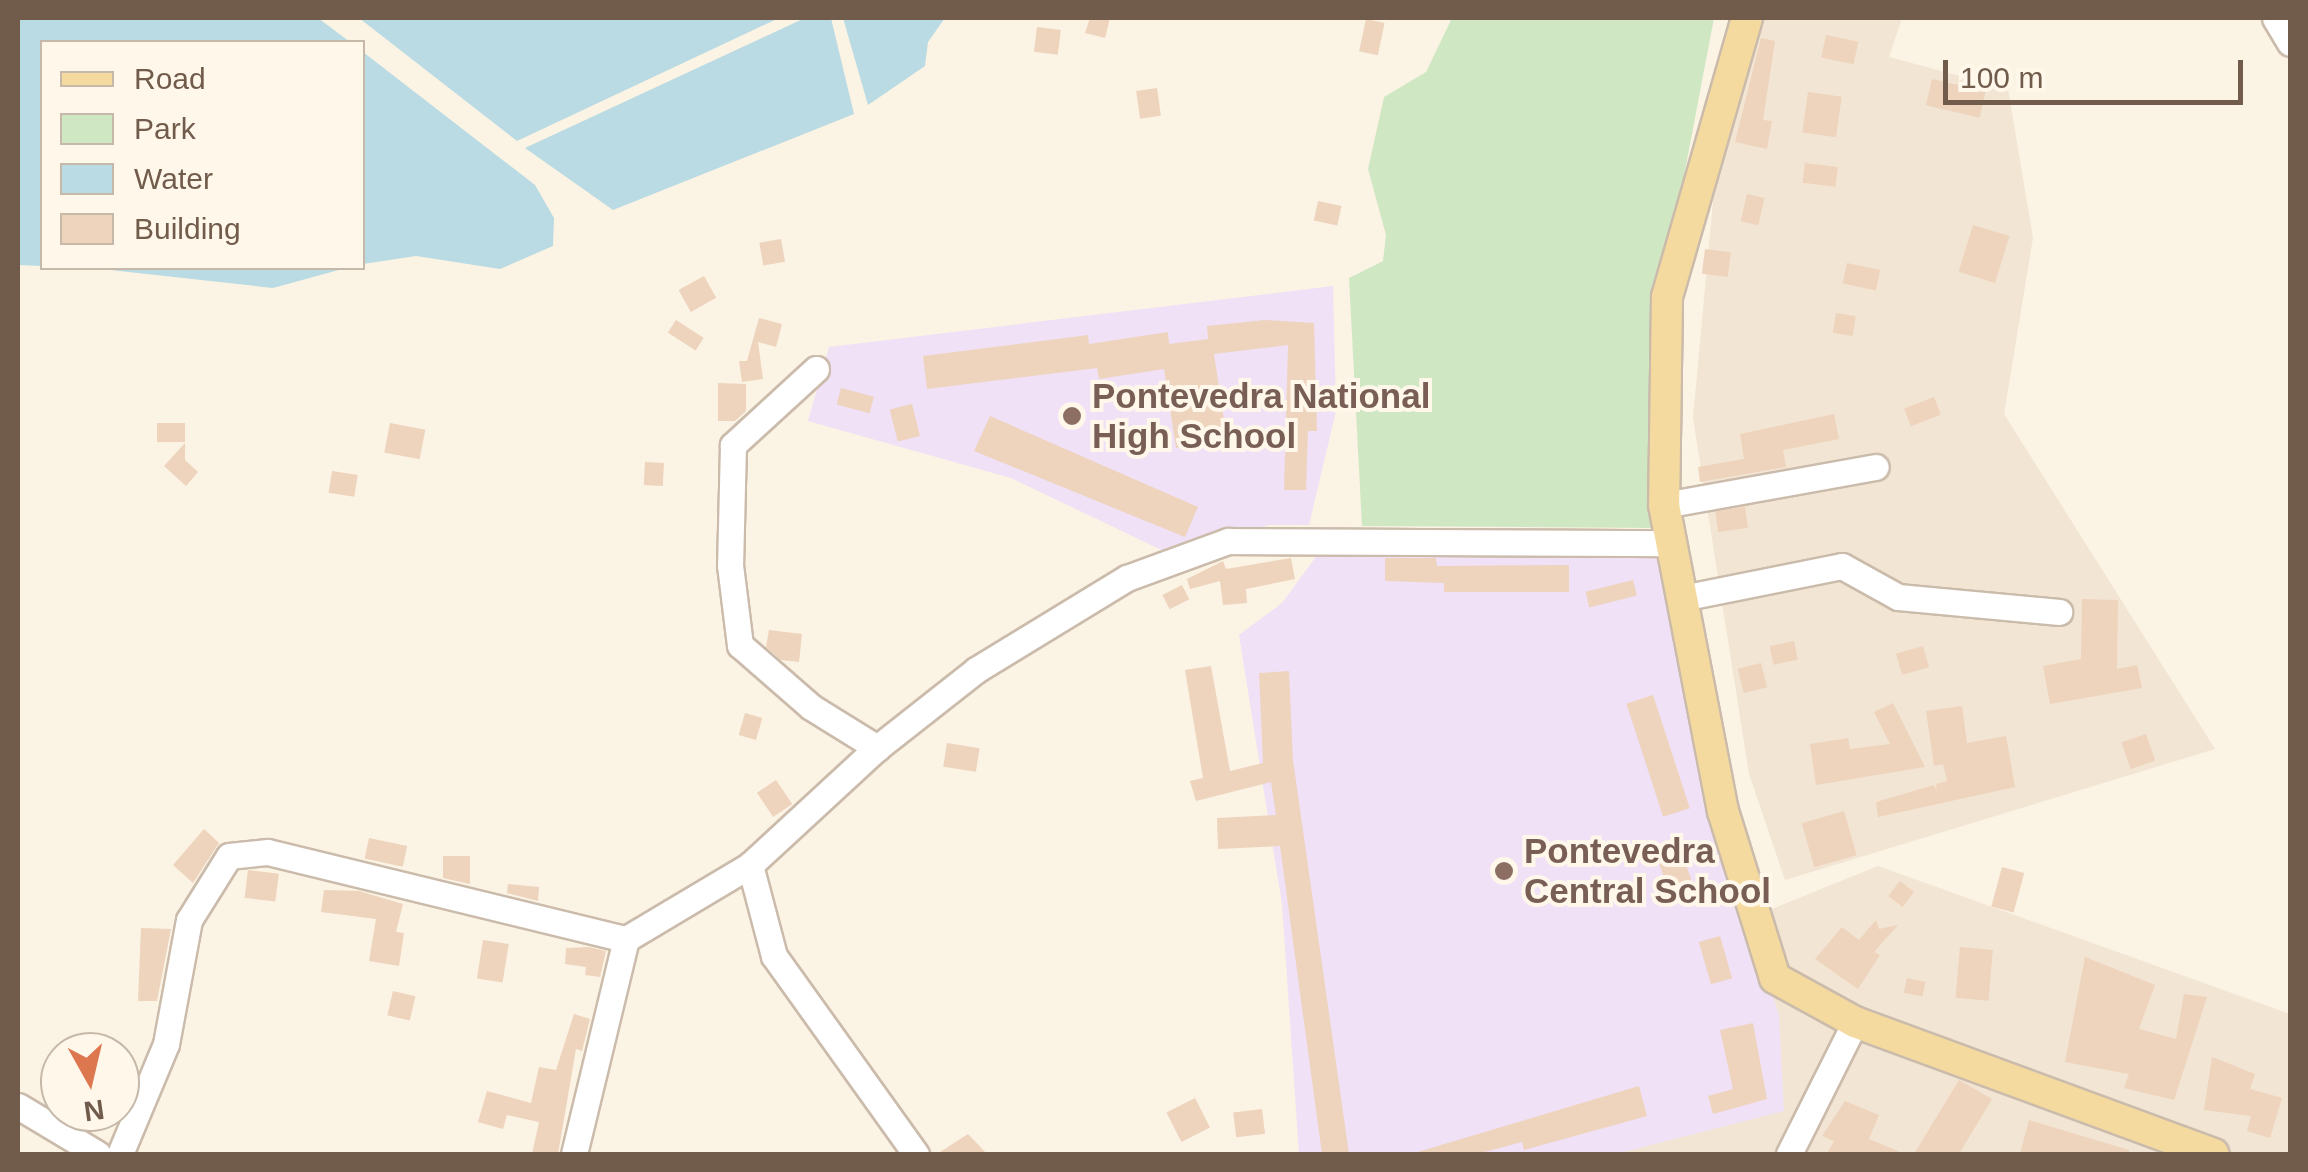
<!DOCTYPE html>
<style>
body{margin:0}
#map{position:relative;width:2308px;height:1172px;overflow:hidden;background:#fbf3e4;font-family:Helvetica,sans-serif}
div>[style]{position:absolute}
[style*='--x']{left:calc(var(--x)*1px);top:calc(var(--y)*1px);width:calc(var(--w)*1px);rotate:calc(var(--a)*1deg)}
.residential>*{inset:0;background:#f2e5d3}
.education>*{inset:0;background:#f0e1f7}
.green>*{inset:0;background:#d0e7c3}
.water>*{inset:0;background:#badbe3}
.building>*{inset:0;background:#eed3bd;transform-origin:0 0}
.roads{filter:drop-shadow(2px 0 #cbbbab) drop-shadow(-2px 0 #cbbbab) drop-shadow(0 2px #cbbbab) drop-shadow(0 -2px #cbbbab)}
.minor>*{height:25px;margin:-12.5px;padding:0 12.5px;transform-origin:12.5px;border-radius:12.5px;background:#fff}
.major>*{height:30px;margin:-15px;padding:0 15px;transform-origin:15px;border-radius:15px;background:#f5daa0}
.dots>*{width:28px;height:28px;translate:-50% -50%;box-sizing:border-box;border:5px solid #fef7ea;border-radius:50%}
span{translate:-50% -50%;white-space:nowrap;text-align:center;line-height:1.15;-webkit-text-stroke:8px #fef7ea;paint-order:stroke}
.education-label{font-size:35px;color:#785e54;font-weight:700}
.left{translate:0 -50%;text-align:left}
.frame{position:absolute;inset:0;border:20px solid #715b4b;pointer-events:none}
.legend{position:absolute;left:40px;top:40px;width:325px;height:230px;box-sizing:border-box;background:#fef7ea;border:2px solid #c6b9aa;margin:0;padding:12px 18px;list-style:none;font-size:30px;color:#715b4b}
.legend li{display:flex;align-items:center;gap:20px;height:50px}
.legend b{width:50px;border:2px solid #c6b9aa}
.north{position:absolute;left:40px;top:1032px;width:100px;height:100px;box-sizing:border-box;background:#fef7ea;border:2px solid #c6b9aa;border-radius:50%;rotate:172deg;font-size:28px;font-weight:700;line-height:40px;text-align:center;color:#715b4b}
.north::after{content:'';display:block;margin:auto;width:35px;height:45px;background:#dd7750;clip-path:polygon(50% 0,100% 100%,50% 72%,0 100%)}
.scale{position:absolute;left:1943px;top:60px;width:300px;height:45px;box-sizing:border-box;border:5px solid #715b4b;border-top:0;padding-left:12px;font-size:30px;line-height:35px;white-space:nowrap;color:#715b4b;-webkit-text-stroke:8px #fef7ea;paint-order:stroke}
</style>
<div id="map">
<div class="residential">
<div style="clip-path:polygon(1730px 18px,1902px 18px,1889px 57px,2008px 89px,2033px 238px,2004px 414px,2215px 749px,1785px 880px,1749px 774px,1693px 418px)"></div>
<div style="clip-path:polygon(1878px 866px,2290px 1014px,2290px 1154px,1429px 1154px,1584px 985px)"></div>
</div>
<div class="education">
<div style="clip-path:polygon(1333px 286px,1336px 411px,1309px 525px,1269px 525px,1170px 554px,1011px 478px,808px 421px,829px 347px)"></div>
<div style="clip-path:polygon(1318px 554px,1664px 557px,1721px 838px,1779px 1015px,1784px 1111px,1616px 1154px,1299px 1154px,1282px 904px,1239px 635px,1282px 603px)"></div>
</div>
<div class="green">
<div style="clip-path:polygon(1452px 18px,1714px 18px,1683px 181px,1653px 293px,1656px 528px,1362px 526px,1349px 278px,1383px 261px,1386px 235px,1368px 169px,1384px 97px,1426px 72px)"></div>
</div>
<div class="water">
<div style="clip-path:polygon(18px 18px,318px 18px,350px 42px,42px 42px,42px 266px,18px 265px)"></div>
<div style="clip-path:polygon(359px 18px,779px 18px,517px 141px)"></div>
<div style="clip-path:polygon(805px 18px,831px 18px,854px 114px,613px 210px,525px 148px)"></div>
<div style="clip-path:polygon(843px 18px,945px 18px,928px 42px,925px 66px,868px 105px)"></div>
<div style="clip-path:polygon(363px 52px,535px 185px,554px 218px,553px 246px,500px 269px,416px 256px,363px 264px)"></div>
<div style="clip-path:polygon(92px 268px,346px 268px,273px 288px)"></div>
</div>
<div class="building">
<div style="clip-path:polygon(1090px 18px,1110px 18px,1105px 38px,1085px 33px)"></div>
<div style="left:1366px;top:19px;width:19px;height:33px;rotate:12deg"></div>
<div style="left:1037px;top:27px;width:24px;height:25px;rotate:7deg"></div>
<div style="left:1826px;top:35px;width:33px;height:23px;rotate:12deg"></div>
<div style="clip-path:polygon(1761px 38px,1775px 41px,1763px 120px,1772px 121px,1767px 149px,1735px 142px)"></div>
<div style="left:1932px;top:79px;width:55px;height:27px;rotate:13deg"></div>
<div style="left:1157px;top:88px;width:28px;height:21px;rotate:82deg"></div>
<div style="left:1808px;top:92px;width:34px;height:41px;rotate:8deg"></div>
<div style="left:1805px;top:163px;width:33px;height:20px;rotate:7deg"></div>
<div style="left:1747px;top:194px;width:18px;height:28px;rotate:13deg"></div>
<div style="left:1318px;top:201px;width:24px;height:20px;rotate:12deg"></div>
<div style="left:1973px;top:225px;width:38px;height:49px;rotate:17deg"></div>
<div style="left:781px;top:239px;width:23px;height:22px;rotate:80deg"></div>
<div style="left:1705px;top:249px;width:26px;height:25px;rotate:7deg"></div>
<div style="left:1847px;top:263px;width:34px;height:21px;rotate:12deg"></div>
<div style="left:704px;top:276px;width:25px;height:29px;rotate:61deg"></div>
<div style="left:1836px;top:313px;width:20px;height:20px;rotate:9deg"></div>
<div style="clip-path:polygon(759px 318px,782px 324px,776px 347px,758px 342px,763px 379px,742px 382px,739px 361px,747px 361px)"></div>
<div style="left:676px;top:320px;width:33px;height:15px;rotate:33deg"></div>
<div style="clip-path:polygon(1265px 320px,1314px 323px,1317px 431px,1308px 431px,1306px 490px,1284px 490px,1288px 345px,1214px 354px,1227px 440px,1176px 448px,1164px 369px,1099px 379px,1097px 368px,927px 389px,923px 356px,1088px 335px,1089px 344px,1168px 332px,1169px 344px,1208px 339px,1207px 326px)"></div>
<div style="clip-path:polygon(718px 383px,746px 384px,746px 411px,735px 421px,718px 421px)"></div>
<div style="left:841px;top:388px;width:34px;height:17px;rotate:15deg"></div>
<div style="left:1934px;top:397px;width:19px;height:32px;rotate:69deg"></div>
<div style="left:912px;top:404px;width:33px;height:23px;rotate:76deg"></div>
<div style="clip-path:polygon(1834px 414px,1839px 439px,1783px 450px,1786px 467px,1700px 482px,1698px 467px,1744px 459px,1740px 434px)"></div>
<div style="clip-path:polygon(990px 416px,1198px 507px,1185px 537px,974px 451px)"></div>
<div style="left:157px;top:423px;width:28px;height:19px"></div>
<div style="left:390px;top:423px;width:36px;height:30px;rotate:11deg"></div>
<div style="clip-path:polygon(185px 443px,185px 460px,198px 472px,186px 486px,164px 466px)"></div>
<div style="left:645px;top:462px;width:19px;height:23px;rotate:3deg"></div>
<div style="left:332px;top:471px;width:26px;height:22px;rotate:9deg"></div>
<div style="left:1745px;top:507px;width:21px;height:30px;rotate:82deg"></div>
<div style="clip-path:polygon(1291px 558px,1295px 579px,1246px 589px,1247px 603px,1223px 605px,1220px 581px,1190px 589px,1187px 579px,1223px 561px,1226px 569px)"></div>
<div style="clip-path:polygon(1385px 558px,1436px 558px,1437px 566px,1569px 565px,1569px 592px,1444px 592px,1444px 583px,1385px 581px)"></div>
<div style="left:1633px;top:580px;width:16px;height:49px;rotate:76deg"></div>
<div style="left:1182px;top:585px;width:16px;height:22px;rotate:63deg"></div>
<div style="clip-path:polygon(2082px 599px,2118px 600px,2117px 669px,2137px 665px,2142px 688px,2050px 704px,2043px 666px,2081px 659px)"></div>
<div style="clip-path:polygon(769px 630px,802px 634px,799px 662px,781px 660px,766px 647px)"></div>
<div style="left:1794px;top:641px;width:19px;height:25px;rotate:78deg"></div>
<div style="left:1923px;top:646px;width:22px;height:28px;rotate:74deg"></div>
<div style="left:1761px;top:663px;width:25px;height:24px;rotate:76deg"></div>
<div style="clip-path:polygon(1211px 666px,1230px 771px,1263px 763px,1259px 673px,1289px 671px,1293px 760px,1349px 1154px,1322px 1154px,1280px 846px,1218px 849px,1217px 818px,1276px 815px,1271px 782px,1196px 801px,1190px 781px,1203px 778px,1185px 670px)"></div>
<div style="left:1653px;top:695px;width:119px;height:28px;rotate:72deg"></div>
<div style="clip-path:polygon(1893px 703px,1925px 767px,1816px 785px,1810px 744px,1848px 738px,1850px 749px,1890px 744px,1874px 712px)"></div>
<div style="clip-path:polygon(1962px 706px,1967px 743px,2006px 736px,2015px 787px,1878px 817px,1876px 802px,1934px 785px,1937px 792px,1936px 784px,1947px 781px,1943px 764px,1934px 766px,1926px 711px)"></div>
<div style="left:745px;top:713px;width:18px;height:23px;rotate:16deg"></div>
<div style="left:2146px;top:734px;width:28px;height:26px;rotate:71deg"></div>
<div style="left:947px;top:743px;width:33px;height:24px;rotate:9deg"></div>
<div style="left:776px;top:780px;width:29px;height:23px;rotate:56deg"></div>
<div style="left:1844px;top:811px;width:46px;height:44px;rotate:74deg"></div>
<div style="clip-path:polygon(204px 829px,219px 843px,193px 883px,173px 865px)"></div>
<div style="left:369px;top:838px;width:39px;height:21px;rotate:12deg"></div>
<div style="left:1682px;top:853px;width:43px;height:25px;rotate:71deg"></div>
<div style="clip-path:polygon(443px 856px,470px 856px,470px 884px,443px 878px)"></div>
<div style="left:2002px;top:867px;width:23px;height:41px;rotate:15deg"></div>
<div style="left:248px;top:870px;width:31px;height:28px;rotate:7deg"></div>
<div style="left:1900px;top:881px;width:18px;height:19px;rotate:38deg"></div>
<div style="clip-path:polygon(508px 884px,539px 887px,538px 901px,507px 893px)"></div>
<div style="clip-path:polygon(324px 890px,359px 891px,403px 904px,396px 932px,404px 933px,399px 966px,369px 961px,376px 919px,321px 912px)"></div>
<div style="clip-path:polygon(1876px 920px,1879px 929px,1898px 925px,1874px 952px,1880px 955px,1858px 989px,1815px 959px,1842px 927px,1859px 940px)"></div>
<div style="clip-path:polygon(141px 928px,171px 929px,157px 1001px,138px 1001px)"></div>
<div style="left:1720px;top:936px;width:44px;height:22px;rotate:74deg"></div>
<div style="left:483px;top:940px;width:26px;height:39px;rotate:9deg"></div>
<div style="clip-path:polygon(589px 947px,606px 951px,600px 977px,585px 975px,586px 967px,565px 964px,566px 948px)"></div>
<div style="left:1960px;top:947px;width:33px;height:51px;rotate:5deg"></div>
<div style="clip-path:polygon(2085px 957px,2155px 985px,2139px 1029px,2176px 1039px,2184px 994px,2207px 997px,2174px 1100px,2124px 1088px,2129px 1074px,2065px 1062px)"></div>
<div style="left:1907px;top:978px;width:19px;height:15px;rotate:12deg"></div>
<div style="left:393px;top:991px;width:23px;height:25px;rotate:13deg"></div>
<div style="clip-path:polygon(574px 1014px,590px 1019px,582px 1051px,576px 1049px,558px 1154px,532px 1154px,539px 1122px,507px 1115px,503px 1129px,478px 1122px,487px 1091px,531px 1103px,539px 1067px,556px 1070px)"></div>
<div style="clip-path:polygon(1753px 1023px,1767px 1099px,1713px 1114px,1708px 1096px,1733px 1089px,1720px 1030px)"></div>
<div style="clip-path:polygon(2212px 1057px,2255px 1074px,2250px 1089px,2282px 1098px,2270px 1138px,2247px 1131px,2251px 1116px,2204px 1110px)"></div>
<div style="clip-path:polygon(1959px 1080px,1992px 1099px,1959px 1154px,1914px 1154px)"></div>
<div style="clip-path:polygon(1639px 1086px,1647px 1116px,1524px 1150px,1522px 1142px,1477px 1154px,1411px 1154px)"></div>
<div style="left:1195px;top:1098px;width:33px;height:32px;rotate:63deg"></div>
<div style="clip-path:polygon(1845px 1101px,1879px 1115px,1869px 1139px,1905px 1154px,1827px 1154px,1834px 1141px,1822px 1136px)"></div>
<div style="left:1262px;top:1109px;width:25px;height:29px;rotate:83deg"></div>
<div style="clip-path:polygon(2029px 1120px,2129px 1150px,2129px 1154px,2020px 1154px)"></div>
<div style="clip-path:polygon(968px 1134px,987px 1154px,937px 1154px)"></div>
</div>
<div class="roads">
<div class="minor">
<div style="--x:2275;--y:18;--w:29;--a:59"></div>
<div style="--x:816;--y:369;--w:113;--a:137.5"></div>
<div style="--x:733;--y:445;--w:120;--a:91.4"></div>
<div style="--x:730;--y:565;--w:81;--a:82.9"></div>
<div style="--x:740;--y:645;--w:94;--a:41.1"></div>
<div style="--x:811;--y:707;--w:78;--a:31.8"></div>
<div style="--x:1664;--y:505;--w:215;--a:-10.2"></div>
<div style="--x:1682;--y:598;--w:163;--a:-11.3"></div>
<div style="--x:1842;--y:566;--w:64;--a:29"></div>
<div style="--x:1898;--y:597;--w:162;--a:5.3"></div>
<div style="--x:750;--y:865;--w:94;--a:75.2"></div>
<div style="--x:774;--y:956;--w:244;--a:54.4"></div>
<div style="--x:18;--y:1106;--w:93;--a:31"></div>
<div style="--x:120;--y:1154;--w:119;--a:-67.3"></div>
<div style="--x:166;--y:1044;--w:126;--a:-79.5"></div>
<div style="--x:189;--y:920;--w:75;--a:-58"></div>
<div style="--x:229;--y:856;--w:39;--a:-6"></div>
<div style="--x:268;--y:852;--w:368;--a:13.7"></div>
<div style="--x:574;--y:1154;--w:221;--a:-76.4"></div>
<div style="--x:626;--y:939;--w:144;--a:-30.8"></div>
<div style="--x:750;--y:865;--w:173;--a:-42.7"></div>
<div style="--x:877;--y:748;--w:126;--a:-38.2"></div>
<div style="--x:976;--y:670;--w:177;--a:-31.4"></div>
<div style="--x:1127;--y:578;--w:108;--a:-20.1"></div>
<div style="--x:1228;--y:541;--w:440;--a:0.3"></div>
<div style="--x:1789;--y:1154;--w:148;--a:-63.4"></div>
</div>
<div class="major">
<div style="--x:1747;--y:18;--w:290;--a:106"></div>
<div style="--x:1667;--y:297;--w:208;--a:90.8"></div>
<div style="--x:1664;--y:505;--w:312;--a:79.1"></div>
<div style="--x:1723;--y:811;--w:175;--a:72.7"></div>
<div style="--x:1775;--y:978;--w:91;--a:28.8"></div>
<div style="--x:1855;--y:1022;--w:382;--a:20.2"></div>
</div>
</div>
<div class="dots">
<div style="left:1072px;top:416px;background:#8d6e63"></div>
<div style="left:1504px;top:871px;background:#8d6e63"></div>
</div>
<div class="education-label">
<span class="left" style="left:1092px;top:416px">Pontevedra National<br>High School</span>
<span class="left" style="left:1524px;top:871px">Pontevedra<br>Central School</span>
</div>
<div class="frame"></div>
<ul class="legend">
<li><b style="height:12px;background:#f5daa0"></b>Road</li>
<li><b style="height:28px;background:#d0e7c3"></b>Park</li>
<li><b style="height:28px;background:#badbe3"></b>Water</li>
<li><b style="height:28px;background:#eed3bd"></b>Building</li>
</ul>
<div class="north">N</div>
<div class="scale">100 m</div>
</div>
